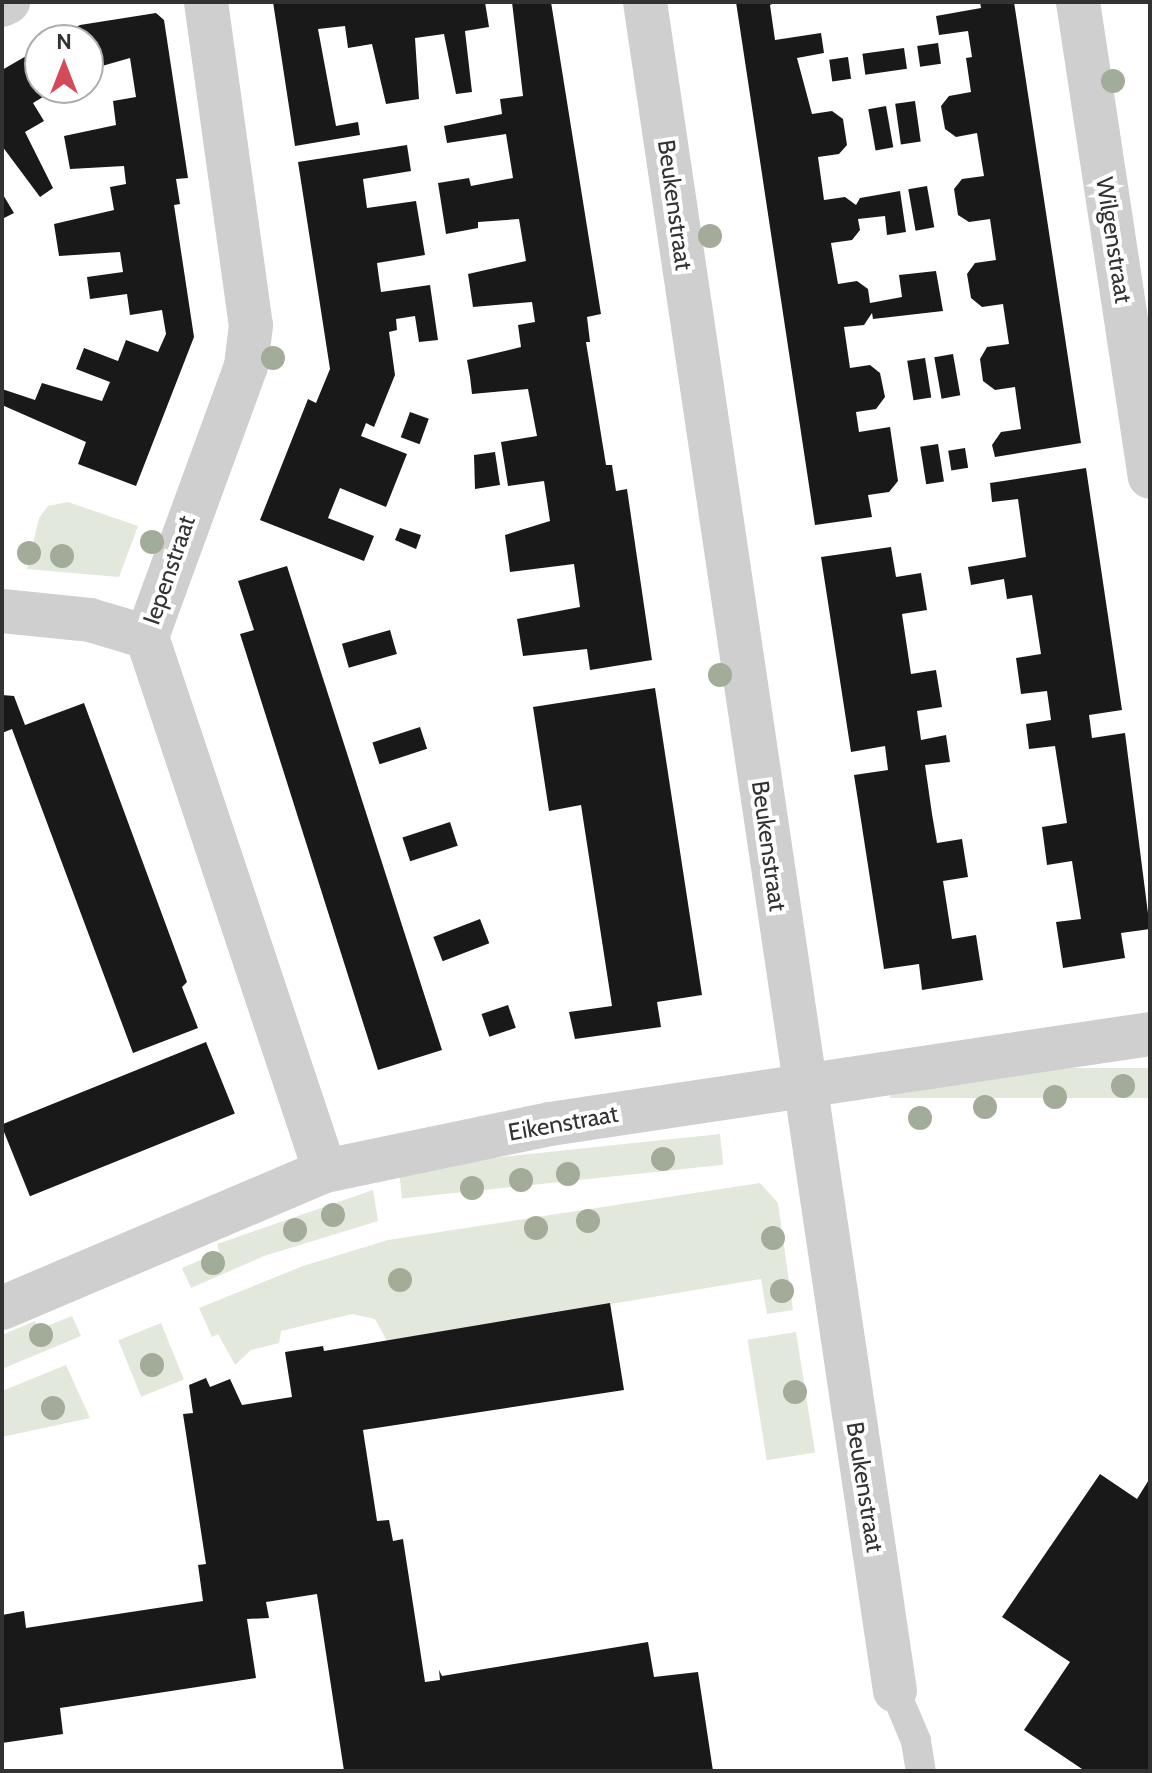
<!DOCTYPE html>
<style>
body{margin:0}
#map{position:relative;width:1152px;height:1773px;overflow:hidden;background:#fff;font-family:Cabin,sans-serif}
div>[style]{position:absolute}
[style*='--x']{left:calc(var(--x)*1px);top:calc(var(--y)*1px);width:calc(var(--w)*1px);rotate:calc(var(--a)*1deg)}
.green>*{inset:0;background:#e2e8dc;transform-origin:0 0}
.building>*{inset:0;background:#191919;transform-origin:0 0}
.service>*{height:30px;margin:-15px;padding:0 15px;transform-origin:15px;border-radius:15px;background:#cfcfcf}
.minor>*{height:44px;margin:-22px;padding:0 22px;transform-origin:22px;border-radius:22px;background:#cfcfcf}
.trees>*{width:24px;height:24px;margin:-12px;border-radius:50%;background:#a3ac98}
span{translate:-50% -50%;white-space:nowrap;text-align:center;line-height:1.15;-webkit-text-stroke:8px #fff;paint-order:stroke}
.street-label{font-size:24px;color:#323232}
.frame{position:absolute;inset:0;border:4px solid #323232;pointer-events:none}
.north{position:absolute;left:24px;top:24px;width:80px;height:80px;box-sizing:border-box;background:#fff;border:2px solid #adadad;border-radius:50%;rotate:0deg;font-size:22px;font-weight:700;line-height:32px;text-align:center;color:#323232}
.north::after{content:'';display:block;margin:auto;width:28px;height:36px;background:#d34a5a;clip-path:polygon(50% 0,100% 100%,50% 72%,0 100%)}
</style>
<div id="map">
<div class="green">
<div style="clip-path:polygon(68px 502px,138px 526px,119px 577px,27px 569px,39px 518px,48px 506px)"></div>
<div style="left:1150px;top:1068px;width:30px;height:260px;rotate:90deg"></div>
<div style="left:720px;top:1134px;width:31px;height:323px;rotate:84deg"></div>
<div style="clip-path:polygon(760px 1183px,778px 1203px,793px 1310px,767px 1314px,761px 1279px,387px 1341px,375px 1319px,352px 1314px,281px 1331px,279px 1343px,251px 1350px,235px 1365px,218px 1334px,212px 1337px,199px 1308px,303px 1266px,388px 1240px)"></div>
<div style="clip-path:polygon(373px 1190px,378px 1221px,264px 1256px,191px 1288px,182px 1268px,219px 1252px,217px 1244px)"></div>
<div style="clip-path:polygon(72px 1316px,81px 1336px,2px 1369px,2px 1335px,35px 1321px,39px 1329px)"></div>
<div style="left:161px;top:1323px;width:61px;height:46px;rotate:68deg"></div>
<div style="left:796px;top:1332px;width:122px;height:49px;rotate:81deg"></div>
<div style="clip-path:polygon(66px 1365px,90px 1418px,2px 1437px,2px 1391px)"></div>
</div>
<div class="building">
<div style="clip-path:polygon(273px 2px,485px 2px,489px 27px,465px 31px,472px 92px,456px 94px,444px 34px,415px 38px,419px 99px,386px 104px,372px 44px,348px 48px,345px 26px,318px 29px,336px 126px,358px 122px,360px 135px,295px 146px)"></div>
<div style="clip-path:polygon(512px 2px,551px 2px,601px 314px,587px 317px,590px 342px,586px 342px,606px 465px,612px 465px,616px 491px,627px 489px,652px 660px,590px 670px,587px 649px,523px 656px,517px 619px,580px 607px,574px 564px,510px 572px,505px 535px,550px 521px,544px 481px,508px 486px,501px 442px,537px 436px,528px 389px,472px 394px,470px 377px,467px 360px,521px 347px,518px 325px,535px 322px,532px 302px,473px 307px,468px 274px,526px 261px,519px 219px,478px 222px,478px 228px,446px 234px,438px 183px,469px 178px,471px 186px,513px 178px,506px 134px,447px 143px,444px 126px,502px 114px,500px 99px,523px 96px)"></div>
<div style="clip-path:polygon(736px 2px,776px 2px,770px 5px,775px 40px,821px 33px,824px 53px,797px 58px,812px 114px,832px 111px,843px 119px,847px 145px,839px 154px,818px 157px,824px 200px,845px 197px,856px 205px,860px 198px,900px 191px,906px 232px,887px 235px,885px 216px,858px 219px,860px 230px,852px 240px,831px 243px,838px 284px,857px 281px,868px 289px,870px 303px,902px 297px,899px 275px,936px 271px,943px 311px,873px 319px,872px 313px,864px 325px,844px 327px,850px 368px,870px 365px,880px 373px,885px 397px,876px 409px,856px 412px,859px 432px,890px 427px,898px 481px,889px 492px,868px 495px,872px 517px,815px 525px)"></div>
<div style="clip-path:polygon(980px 2px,1014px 2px,1081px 443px,995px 457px,992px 445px,1001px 432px,1021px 429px,1018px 409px,1015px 387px,995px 390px,983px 381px,980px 359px,987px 347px,1009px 344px,1003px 304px,982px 307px,971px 298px,967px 274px,975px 263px,996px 260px,990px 219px,969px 222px,958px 215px,954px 189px,962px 179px,984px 176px,981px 158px,977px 133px,956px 137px,945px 129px,941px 106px,949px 96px,971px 92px,966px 58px,972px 57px,968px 31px,939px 35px,936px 16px,981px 8px)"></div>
<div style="clip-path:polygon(156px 13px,164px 20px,188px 178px,176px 179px,180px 204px,174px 205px,194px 337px,136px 486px,78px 464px,86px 442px,2px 405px,2px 389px,35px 400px,42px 383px,102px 401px,110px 382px,76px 369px,84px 348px,118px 361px,126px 340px,158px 352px,166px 334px,162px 310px,130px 315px,127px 294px,90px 299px,87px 277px,123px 272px,120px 252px,59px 256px,54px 224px,114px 210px,110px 187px,126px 184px,124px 166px,70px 169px,64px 136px,116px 125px,113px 101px,136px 97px,130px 58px,88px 70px,88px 40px,53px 40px,80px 25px)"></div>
<div style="left:938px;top:43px;width:21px;height:21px;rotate:82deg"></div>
<div style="clip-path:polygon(40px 48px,40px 88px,58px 88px,33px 103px,44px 121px,25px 132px,53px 188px,40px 197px,2px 146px,2px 70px)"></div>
<div style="left:904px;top:48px;width:21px;height:42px;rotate:82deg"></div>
<div style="left:848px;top:57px;width:22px;height:19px;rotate:82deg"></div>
<div style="left:915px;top:101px;width:41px;height:20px;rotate:82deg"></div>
<div style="left:886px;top:106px;width:42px;height:18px;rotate:80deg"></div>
<div style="clip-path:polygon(407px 145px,411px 171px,363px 179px,367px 208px,416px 201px,425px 255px,377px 263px,379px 278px,381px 292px,430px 285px,438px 340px,419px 342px,415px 316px,396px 319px,397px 330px,389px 332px,395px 375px,374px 427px,366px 423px,361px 436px,407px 454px,386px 507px,340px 488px,328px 518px,374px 536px,364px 561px,260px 520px,308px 399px,316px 403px,330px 369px,298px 162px)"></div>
<div style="left:927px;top:186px;width:42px;height:19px;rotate:80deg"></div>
<div style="clip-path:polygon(2px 193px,14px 213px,2px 219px)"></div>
<div style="left:953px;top:354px;width:42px;height:19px;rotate:80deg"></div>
<div style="left:925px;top:358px;width:40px;height:18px;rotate:81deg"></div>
<div style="left:410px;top:412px;width:20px;height:27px;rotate:20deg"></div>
<div style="left:938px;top:444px;width:38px;height:18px;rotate:81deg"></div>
<div style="left:965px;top:448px;width:20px;height:17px;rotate:81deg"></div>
<div style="clip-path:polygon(495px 452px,500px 485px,475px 489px,474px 455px)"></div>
<div style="clip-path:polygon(1086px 468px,1122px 710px,1089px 715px,1092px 738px,1125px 733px,1150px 929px,1121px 933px,1125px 958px,1063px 968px,1056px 922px,1081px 919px,1072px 861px,1047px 865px,1042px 827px,1067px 823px,1055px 746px,1029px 749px,1026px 724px,1051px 720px,1047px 691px,1021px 694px,1016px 658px,1041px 654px,1032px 595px,1007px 599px,1004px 579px,971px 585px,968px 567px,1026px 557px,1018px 499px,992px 502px,990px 483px)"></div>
<div style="clip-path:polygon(400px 528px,421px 535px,416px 549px,395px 540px)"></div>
<div style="clip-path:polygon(891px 547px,896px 577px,921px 573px,927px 610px,902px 614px,911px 674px,936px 670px,942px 707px,917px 711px,921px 740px,946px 735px,950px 762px,925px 765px,932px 814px,937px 843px,962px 839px,968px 877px,943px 881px,952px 939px,976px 935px,983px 980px,922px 990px,919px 964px,884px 969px,854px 775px,888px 770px,885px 746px,851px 752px,821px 557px)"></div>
<div style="clip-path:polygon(287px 566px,442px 1050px,378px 1070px,240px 634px,254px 630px,238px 581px)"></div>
<div style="left:390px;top:630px;width:25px;height:50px;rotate:74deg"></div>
<div style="clip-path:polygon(655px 688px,702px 995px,657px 1002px,661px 1027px,575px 1039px,569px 1012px,612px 1006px,581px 805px,549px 811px,533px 707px)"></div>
<div style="clip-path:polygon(2px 695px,14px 696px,25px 725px,84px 703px,187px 982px,182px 987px,198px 1028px,133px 1053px,12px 729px,2px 733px)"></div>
<div style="left:420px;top:727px;width:23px;height:50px;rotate:72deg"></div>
<div style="left:450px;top:822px;width:25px;height:50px;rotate:72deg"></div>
<div style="left:480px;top:919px;width:26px;height:50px;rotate:69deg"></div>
<div style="left:508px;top:1005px;width:24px;height:28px;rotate:71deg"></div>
<div style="left:206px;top:1042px;width:77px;height:221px;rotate:68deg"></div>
<div style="clip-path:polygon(610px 1303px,624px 1390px,363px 1430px,377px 1521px,389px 1520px,393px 1541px,403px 1539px,425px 1682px,440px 1680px,439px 1670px,442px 1676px,648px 1642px,654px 1677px,698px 1672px,713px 1771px,344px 1771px,317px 1594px,266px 1602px,269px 1618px,247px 1619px,256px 1678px,60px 1708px,63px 1734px,2px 1743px,2px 1615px,24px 1611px,26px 1628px,203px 1601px,198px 1565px,206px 1564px,183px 1414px,193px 1413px,189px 1385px,206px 1378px,210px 1387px,230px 1379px,242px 1405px,292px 1397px,285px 1352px,323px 1346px,324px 1351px)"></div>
<div style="clip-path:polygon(1100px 1474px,1137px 1499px,1150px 1478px,1150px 1771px,1085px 1771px,1024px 1730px,1070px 1662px,1002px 1617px)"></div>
</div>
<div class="service">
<div style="--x:895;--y:1691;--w:54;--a:67.2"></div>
<div style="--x:916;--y:1741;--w:30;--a:81"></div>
</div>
<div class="minor">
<div style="--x:206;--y:2;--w:326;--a:82.1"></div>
<div style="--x:251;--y:325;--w:41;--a:97"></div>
<div style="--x:246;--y:366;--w:289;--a:110.1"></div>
<div style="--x:147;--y:637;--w:563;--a:71.57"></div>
<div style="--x:645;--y:2;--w:1707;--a:81.58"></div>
<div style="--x:1078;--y:2;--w:480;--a:81.4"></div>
<div style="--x:2;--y:5;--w:7;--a:-27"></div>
<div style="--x:2;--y:611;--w:88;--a:5.8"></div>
<div style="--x:90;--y:620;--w:59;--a:16.6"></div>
<div style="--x:2;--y:1308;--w:351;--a:-23"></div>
<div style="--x:325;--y:1171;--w:230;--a:-11.8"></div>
<div style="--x:550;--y:1124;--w:607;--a:-8.53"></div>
</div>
<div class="trees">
<div style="left:1113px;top:81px"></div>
<div style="left:710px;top:236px"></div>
<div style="left:273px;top:358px"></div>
<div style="left:152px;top:542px"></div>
<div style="left:29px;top:553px"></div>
<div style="left:62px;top:556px"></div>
<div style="left:720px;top:675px"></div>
<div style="left:1123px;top:1086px"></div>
<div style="left:1055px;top:1097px"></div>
<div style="left:985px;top:1107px"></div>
<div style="left:920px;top:1118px"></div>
<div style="left:663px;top:1159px"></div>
<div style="left:568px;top:1174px"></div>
<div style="left:521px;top:1180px"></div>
<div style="left:472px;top:1188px"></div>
<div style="left:333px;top:1215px"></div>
<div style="left:588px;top:1221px"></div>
<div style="left:536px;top:1228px"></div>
<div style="left:295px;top:1230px"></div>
<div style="left:773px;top:1238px"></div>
<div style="left:213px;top:1263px"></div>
<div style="left:400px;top:1280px"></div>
<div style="left:782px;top:1291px"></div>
<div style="left:41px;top:1335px"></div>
<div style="left:152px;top:1365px"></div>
<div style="left:795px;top:1392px"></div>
<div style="left:53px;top:1408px"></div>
</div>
<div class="street-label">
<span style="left:675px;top:205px;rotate:82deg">Beukenstraat</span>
<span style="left:1114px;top:240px;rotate:81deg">Wilgenstraat</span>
<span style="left:169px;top:570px;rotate:-71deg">Iepenstraat</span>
<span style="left:769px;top:846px;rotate:82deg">Beukenstraat</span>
<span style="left:563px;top:1123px;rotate:-10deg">Eikenstraat</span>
<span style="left:865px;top:1487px;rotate:81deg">Beukenstraat</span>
</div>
<div class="frame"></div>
<div class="north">N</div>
</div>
